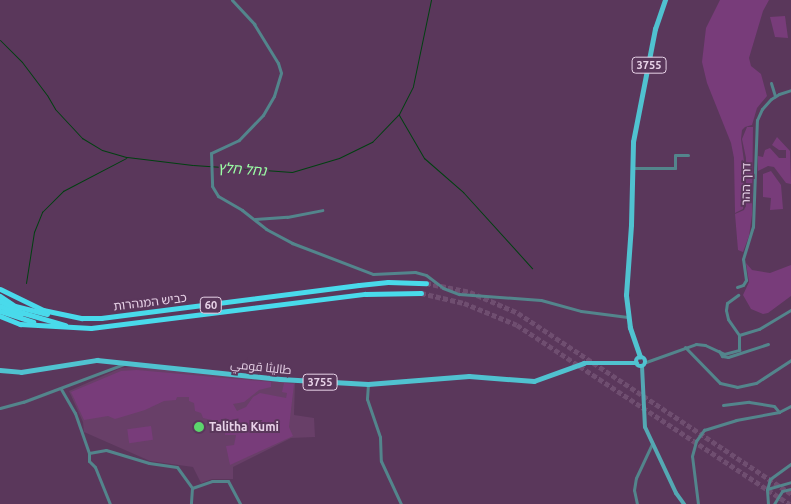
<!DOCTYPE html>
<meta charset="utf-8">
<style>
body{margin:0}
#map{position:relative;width:791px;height:504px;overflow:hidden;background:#5a375b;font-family:Ubuntu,Cairo,"Noto Sans Hebrew",sans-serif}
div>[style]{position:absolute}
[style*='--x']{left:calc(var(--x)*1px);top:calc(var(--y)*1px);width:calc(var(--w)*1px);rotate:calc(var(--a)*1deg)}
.built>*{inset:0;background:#683f68}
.green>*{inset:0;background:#783c7a;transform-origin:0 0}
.stream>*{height:1px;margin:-0.5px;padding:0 0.5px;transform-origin:0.5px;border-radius:0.5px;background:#014111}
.highway-tunnel>*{height:5px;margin-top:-2.5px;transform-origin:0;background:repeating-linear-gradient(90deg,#6f4e70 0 5px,transparent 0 7.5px)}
.street>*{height:3px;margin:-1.5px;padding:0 1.5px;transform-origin:1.5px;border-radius:1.5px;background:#53858c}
.secondary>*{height:4px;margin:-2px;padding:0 2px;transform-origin:2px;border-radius:2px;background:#54a8b3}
.primary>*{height:4.5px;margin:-2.25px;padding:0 2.25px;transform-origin:2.25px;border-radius:2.25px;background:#50c2d0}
.primary>.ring{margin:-2.25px;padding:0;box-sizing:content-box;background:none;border:4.5px solid #50c2d0;border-radius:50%}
.highway>*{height:5px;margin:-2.5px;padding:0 2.5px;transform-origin:2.5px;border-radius:2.5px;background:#49daeb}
.dots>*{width:14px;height:14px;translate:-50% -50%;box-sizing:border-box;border:2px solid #5a375b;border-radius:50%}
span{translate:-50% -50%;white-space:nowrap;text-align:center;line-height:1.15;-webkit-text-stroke:4px #5a375b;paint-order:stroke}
.shield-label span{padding:1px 4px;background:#5a375b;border:1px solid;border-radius:4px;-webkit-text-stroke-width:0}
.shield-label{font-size:11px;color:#e8d3e8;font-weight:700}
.street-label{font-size:12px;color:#e8d3e8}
.poi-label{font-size:12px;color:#e8d3e8;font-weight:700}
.left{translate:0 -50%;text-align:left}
.water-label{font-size:14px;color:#9bfea5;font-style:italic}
</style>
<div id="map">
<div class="built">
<div style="clip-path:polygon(143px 366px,295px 383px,294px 415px,314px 418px,315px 437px,291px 438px,233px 467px,233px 479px,212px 479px,201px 483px,193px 467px,150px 461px,84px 432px,83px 422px,69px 391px,121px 368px)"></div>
</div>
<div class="green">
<div style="clip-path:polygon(720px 0,769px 0,763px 11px,749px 58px,751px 66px,761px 74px,767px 96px,757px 108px,752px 125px,745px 127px,742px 130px,741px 139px,746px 176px,746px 158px,742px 139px,747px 127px,753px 127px,752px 215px,749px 236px,743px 252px,738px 250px,735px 214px,744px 210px,746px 205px,746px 180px,743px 209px,735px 213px,734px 158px,731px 143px,707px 83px,702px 62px,706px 28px)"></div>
<div style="clip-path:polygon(785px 16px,788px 38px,775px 37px,770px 17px)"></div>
<div style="clip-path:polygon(777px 137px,790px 151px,791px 184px,786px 183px,774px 167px,768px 166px,758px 171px,758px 156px,763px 157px,765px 150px,770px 148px,779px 158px,786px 158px,786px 150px,779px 150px,772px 145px)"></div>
<div style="clip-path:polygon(771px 171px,781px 185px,783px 209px,770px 210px,771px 198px,763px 197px,763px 174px)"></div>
<div style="clip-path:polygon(746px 263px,752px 270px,770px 273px,791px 265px,791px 296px,768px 313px,763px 314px,751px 309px,743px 295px,749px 282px)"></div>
<div style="clip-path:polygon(137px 370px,271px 382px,271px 387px,259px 390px,244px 402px,233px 404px,237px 411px,246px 407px,253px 397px,260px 393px,286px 398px,287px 393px,282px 392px,284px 383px,294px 384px,289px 427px,293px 436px,230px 465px,226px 446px,234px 445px,236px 435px,225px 435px,225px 423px,203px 418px,201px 413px,195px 411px,194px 403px,189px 401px,189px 397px,177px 397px,176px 400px,164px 401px,145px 410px,115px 419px,108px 416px,84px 420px,71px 392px,121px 371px)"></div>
<div style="left:151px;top:426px;width:14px;height:24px;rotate:82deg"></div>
</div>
<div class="stream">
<div style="--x:0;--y:40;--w:31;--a:45"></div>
<div style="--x:22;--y:62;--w:41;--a:52.9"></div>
<div style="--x:47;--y:95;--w:16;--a:60"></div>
<div style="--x:55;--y:109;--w:40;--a:47"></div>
<div style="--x:82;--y:138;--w:23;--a:31"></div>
<div style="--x:102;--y:150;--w:26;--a:16"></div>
<div style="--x:127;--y:157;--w:66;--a:6.9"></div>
<div style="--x:193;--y:165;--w:99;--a:4"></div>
<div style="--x:292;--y:172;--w:49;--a:-16.6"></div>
<div style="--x:339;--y:158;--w:37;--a:-26"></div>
<div style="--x:372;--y:142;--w:39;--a:-46"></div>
<div style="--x:399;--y:114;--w:31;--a:-63"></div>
<div style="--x:413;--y:86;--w:88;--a:-78.2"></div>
<div style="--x:399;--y:115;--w:50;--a:59.8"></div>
<div style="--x:424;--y:158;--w:52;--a:41.1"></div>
<div style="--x:463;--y:192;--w:103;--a:47.8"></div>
<div style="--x:26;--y:283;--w:52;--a:-81.1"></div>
<div style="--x:34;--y:232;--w:22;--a:-68"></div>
<div style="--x:42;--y:212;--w:30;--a:-45"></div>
<div style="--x:63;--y:191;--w:71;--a:-27.6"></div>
</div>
<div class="highway-tunnel">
<div style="--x:426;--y:283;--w:45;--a:11.6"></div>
<div style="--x:470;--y:292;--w:52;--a:23.6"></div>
<div style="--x:518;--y:313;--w:328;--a:33.5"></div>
<div style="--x:421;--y:293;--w:44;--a:13.1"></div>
<div style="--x:464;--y:303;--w:57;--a:22.5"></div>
<div style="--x:517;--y:325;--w:326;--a:33.3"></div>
</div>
<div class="street">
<div style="--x:232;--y:0;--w:33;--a:47"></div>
<div style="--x:254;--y:24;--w:46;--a:58.4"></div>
<div style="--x:278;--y:63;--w:10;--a:73"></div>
<div style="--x:281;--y:73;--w:24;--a:107"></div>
<div style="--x:274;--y:96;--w:22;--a:120"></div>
<div style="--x:263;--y:115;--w:35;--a:134"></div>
<div style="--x:239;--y:140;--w:31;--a:155"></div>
<div style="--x:211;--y:153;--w:33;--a:88"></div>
<div style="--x:212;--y:186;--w:12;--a:59"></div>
<div style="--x:218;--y:196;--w:28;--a:30"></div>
<div style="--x:242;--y:210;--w:31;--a:38"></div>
<div style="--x:266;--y:229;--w:30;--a:28"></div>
<div style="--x:292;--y:243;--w:87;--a:20.9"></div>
<div style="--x:373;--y:274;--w:42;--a:-2.7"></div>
<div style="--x:415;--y:272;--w:11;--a:15"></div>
<div style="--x:426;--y:275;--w:21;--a:37"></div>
<div style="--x:443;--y:288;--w:17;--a:21"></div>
<div style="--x:459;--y:294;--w:82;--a:4.2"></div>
<div style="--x:541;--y:300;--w:41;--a:15.4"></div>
<div style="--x:581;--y:311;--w:47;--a:7.3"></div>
<div style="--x:771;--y:83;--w:14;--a:73"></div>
<div style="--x:632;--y:168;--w:43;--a:0"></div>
<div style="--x:675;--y:168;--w:13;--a:-90"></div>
<div style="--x:675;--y:155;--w:13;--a:0"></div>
<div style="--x:255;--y:219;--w:32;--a:-4"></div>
<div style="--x:287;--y:217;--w:36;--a:-11"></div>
<div style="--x:737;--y:287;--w:6;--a:-18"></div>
<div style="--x:743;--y:285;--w:6;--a:-59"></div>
<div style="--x:746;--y:280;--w:21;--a:-98"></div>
<div style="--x:743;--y:259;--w:34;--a:-73"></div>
<div style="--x:753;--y:227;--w:107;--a:-87.9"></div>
<div style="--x:757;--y:120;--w:12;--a:-66"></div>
<div style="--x:762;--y:109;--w:13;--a:-48"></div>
<div style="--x:771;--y:99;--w:9;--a:-32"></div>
<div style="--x:779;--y:94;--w:13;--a:-18"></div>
<div style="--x:739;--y:335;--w:21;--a:-17"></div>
<div style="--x:759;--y:329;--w:37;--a:-31"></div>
<div style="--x:685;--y:347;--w:50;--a:45.8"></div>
<div style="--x:720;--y:383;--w:17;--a:13"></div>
<div style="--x:737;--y:387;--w:19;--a:-12"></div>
<div style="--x:756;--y:383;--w:42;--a:-33.3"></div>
<div style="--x:719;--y:351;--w:6;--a:59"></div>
<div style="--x:722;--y:356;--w:6;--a:9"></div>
<div style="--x:728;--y:357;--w:42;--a:-18"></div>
<div style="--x:646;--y:362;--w:53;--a:-19.8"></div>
<div style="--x:696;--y:344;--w:9;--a:6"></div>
<div style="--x:705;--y:345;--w:21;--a:25"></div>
<div style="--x:724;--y:354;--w:16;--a:-15"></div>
<div style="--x:739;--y:350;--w:15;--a:-90"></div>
<div style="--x:739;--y:335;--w:19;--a:-125"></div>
<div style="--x:728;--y:319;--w:9;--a:-103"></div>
<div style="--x:726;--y:310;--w:7;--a:-82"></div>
<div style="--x:727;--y:303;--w:14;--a:-36"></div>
<div style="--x:368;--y:384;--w:15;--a:94"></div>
<div style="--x:367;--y:399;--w:40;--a:71.1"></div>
<div style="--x:380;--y:437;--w:24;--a:88"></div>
<div style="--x:381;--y:461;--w:47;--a:65.1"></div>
<div style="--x:61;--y:389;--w:28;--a:60"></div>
<div style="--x:75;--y:413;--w:42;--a:70.7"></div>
<div style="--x:89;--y:453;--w:8;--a:90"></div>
<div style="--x:89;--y:461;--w:8;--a:45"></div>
<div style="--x:95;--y:467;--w:40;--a:68"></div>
<div style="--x:723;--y:405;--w:26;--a:-7"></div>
<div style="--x:749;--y:402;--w:25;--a:9"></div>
<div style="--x:774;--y:406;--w:8;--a:50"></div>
<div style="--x:0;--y:408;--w:24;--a:-15"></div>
<div style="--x:23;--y:402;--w:111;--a:-20.6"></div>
<div style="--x:89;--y:453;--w:17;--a:-10"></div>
<div style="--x:106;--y:450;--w:45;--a:16.8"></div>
<div style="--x:149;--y:463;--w:28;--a:8"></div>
<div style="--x:177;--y:467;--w:26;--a:54"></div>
<div style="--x:192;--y:488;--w:16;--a:94"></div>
<div style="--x:192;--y:488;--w:21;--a:-19"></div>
<div style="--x:212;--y:481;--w:16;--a:0"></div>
<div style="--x:228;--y:481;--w:26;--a:62"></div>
<div style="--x:767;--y:489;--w:25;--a:-16"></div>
<div style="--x:637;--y:504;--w:14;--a:-102"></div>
<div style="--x:634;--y:490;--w:12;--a:-81"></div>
<div style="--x:636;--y:478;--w:38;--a:-65"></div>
<div style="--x:698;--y:504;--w:48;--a:-97.1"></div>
<div style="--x:692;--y:456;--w:16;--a:-75"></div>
<div style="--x:696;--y:441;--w:14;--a:-54"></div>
<div style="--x:704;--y:430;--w:34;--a:-17"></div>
<div style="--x:736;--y:420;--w:44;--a:-10.5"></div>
<div style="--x:779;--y:412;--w:13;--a:-27"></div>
<div style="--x:768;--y:504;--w:14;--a:-94"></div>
<div style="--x:767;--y:490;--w:11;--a:-75"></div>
<div style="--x:770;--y:479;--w:26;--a:-36"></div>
<div style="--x:774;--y:504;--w:15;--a:-58"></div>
<div style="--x:782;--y:491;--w:9;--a:-13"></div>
</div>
<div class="secondary">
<div style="--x:642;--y:366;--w:61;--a:87.2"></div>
<div style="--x:645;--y:427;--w:73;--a:64.8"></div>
<div style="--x:676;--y:493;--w:14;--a:54"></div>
</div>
<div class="primary">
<div style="--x:640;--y:357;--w:31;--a:-109"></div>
<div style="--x:630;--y:328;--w:33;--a:-97"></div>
<div style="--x:626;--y:295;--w:70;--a:-85.9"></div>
<div style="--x:631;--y:225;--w:83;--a:-88.6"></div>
<div style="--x:633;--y:142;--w:115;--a:-79"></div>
<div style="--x:655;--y:29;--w:31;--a:-71"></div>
<div class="ring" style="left:636.5px;top:357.5px;width:4.5px;height:4.5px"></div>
<div style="--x:0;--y:370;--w:21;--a:5"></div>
<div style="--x:21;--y:372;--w:77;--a:-9"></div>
<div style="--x:97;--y:360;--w:184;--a:5.9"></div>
<div style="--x:280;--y:379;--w:88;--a:3.3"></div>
<div style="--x:368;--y:384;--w:101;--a:-4.5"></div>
<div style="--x:469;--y:376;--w:65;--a:4.4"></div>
<div style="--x:534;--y:381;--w:53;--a:-19.8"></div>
<div style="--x:584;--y:363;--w:53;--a:0"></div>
</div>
<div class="highway">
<div style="--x:0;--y:289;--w:48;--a:26"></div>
<div style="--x:43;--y:310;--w:40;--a:12"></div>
<div style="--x:82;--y:318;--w:19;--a:0"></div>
<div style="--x:101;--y:318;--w:260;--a:-7.3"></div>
<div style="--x:359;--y:285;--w:29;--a:-6"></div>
<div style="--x:388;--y:282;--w:38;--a:2"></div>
<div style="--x:0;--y:296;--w:18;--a:34"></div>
<div style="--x:15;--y:306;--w:33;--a:14"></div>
<div style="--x:0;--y:301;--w:23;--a:29"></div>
<div style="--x:20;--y:312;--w:47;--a:16.1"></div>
<div style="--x:0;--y:306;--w:22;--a:24"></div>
<div style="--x:0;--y:311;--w:35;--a:18"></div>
<div style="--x:0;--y:316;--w:22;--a:22"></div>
<div style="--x:20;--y:324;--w:71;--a:3.2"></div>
<div style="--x:91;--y:328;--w:276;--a:-7.1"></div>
<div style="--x:365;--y:294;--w:56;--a:-1"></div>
</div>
<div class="dots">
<div style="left:199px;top:427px;background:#5cd56d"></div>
</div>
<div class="shield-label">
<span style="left:649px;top:65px">3755</span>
<span style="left:211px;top:305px">60</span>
<span style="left:320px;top:382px">3755</span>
</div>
<div class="street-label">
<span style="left:746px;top:184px;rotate:-89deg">דרך ההר</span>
<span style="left:150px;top:302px;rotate:-7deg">כביש המנהרות</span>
<span style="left:261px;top:367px;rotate:6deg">طاليثا قومي</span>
</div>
<div class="poi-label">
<span class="left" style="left:209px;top:427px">Talitha Kumi</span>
</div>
<div class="water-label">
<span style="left:242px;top:169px;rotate:4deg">נחל חלץ</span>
</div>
</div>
